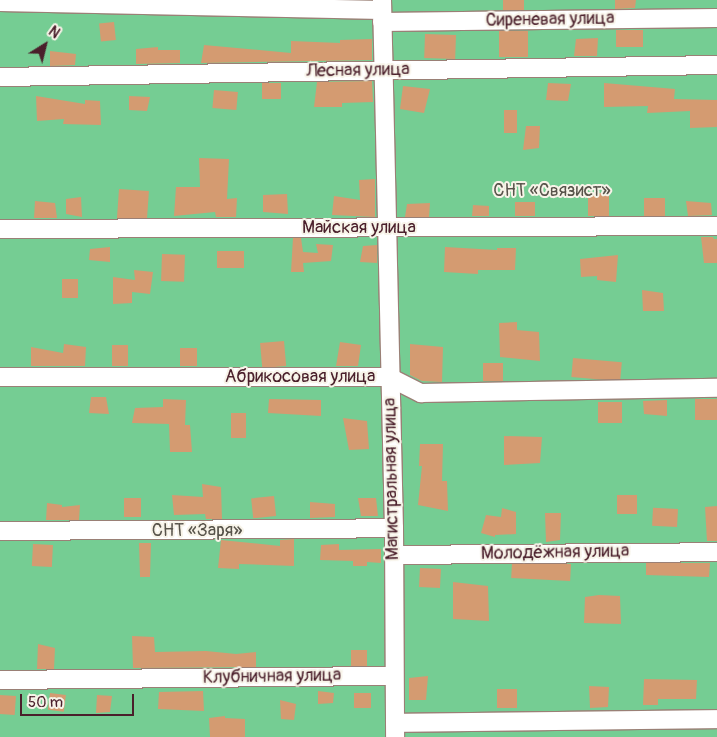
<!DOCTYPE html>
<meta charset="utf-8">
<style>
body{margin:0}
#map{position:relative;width:717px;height:737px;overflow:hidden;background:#e9e2c0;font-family:Pangolin,sans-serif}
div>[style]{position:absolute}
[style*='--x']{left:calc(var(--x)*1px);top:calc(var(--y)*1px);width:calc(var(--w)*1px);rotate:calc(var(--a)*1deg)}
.green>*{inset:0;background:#75cd93;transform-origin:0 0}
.building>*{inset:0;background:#d49b71;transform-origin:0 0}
.roads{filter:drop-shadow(1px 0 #9a8076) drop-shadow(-1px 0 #9a8076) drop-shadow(0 1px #9a8076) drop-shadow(0 -1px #9a8076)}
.street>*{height:18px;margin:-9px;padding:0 9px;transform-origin:9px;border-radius:9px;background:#fff}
span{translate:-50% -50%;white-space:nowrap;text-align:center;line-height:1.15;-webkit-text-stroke:4px #f7f3e8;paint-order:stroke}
.street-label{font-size:18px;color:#4a1f2b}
.park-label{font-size:18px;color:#57534a}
.north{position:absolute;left:20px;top:20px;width:50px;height:50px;-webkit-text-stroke:4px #f7f3e8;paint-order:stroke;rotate:36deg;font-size:14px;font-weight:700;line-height:20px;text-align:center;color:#4a1f2b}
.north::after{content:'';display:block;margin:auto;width:18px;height:22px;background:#4a1f2b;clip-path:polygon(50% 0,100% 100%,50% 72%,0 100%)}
.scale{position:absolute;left:20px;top:694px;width:114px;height:22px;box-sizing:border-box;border:2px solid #4a1f2b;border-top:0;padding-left:6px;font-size:15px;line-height:18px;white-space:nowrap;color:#4a1f2b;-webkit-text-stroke:4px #f7f3e8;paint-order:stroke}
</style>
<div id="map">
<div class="green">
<div style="left:0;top:0;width:717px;height:737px"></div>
</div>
<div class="building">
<div style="left:503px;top:0;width:21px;height:10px"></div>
<div style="clip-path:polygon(615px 0,636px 0,635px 8px,615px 9px)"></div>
<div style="left:114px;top:22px;width:18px;height:15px;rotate:84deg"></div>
<div style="left:616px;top:30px;width:27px;height:17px"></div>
<div style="left:499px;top:31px;width:29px;height:26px"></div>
<div style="left:456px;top:35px;width:24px;height:31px;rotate:92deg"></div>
<div style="clip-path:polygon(598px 38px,597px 56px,574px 56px,576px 39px)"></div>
<div style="clip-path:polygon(372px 39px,372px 60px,201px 63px,204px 45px,291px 53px,291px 41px,340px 43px,340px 40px)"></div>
<div style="clip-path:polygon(158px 47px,158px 50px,180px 50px,180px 63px,136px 64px,136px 49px)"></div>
<div style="clip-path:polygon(50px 51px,76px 54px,75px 65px,50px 66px)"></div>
<div style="clip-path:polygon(372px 81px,373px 102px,342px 103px,342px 107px,314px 107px,317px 82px)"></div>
<div style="left:262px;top:83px;width:19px;height:16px"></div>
<div style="clip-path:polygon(548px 83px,571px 84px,568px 101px,546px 100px)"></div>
<div style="clip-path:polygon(604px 83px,675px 89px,674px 99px,717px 100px,717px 127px,690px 128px,690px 111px,647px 113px,648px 106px,604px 107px)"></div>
<div style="clip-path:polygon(403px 86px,430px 89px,424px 113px,400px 109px)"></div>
<div style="left:214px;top:90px;width:24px;height:18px;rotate:5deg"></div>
<div style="clip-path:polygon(36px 96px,85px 104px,85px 100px,100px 101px,101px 125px,63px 124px,64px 119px,37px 121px)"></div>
<div style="clip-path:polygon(129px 96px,150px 97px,147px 111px,129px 110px)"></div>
<div style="left:504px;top:110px;width:13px;height:23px"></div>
<div style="clip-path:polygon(526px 126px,540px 126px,539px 148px,523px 150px)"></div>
<div style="clip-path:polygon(199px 158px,229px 159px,227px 199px,237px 198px,236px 217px,216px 217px,215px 212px,174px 216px,176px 187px,200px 187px)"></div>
<div style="clip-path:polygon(375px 179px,375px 217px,332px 215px,334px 196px,360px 200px,359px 180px)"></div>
<div style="left:119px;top:189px;width:30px;height:29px;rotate:4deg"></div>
<div style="left:609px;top:193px;width:23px;height:21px;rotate:90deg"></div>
<div style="clip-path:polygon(287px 194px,288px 214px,263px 212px,263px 195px)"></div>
<div style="clip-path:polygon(81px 197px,82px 217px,66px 214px,66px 199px)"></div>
<div style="left:644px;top:198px;width:21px;height:18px"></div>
<div style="clip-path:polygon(35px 201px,55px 203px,57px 218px,34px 218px)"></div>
<div style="clip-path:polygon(686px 201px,711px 203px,712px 215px,688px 216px)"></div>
<div style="left:535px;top:202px;width:14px;height:20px;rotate:90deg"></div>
<div style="clip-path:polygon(430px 203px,429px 217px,405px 217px,407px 204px)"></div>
<div style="clip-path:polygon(473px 205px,489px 206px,489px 216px,472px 216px)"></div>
<div style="clip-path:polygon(701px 237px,713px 237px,714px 239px,717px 239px,717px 263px,704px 263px)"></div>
<div style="clip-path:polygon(293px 238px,301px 238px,303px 252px,318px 253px,316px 244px,333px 245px,331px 261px,303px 263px,304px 272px,291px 272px)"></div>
<div style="clip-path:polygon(377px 245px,377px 263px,360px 262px,363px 246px)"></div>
<div style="clip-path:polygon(110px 247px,110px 262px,89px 260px,90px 249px)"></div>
<div style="clip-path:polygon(445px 247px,497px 250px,497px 248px,516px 248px,515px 270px,478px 270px,478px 274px,444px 272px)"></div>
<div style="left:217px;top:251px;width:27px;height:17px"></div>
<div style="left:162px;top:254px;width:23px;height:27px;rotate:2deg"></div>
<div style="clip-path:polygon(618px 255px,616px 282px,597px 280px,597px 276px,581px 277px,580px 259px)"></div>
<div style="clip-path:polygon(134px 270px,153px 272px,150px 294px,132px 292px,132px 303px,113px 304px,113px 277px,135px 280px)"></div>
<div style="left:78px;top:279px;width:19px;height:16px;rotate:90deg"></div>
<div style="clip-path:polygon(642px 290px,663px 293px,664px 311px,643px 311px)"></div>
<div style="clip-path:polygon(517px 322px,517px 330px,539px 332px,540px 361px,500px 357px,499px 323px)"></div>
<div style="left:284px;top:341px;width:25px;height:24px;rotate:85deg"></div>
<div style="clip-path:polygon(340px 342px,361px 345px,358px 366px,336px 366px)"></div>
<div style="clip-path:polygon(64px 344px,86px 347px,85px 366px,31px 366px,31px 347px,63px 353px)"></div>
<div style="clip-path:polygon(410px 344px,443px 347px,442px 382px,422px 381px,410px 375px)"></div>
<div style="left:128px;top:345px;width:21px;height:16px;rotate:90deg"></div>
<div style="left:180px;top:348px;width:17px;height:18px"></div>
<div style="left:573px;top:358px;width:49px;height:19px;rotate:5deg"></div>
<div style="left:483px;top:363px;width:20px;height:18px"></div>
<div style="clip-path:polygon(91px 397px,106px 397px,109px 414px,89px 413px)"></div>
<div style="clip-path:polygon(163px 399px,186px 400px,185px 425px,190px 425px,192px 452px,170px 452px,169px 424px,132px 423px,135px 408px,163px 407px)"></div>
<div style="clip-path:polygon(269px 399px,321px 400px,321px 416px,268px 413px)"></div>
<div style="left:695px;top:399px;width:22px;height:21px"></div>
<div style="clip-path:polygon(667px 400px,667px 416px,644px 414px,643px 401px)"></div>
<div style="left:622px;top:402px;width:21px;height:24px;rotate:90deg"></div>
<div style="left:246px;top:413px;width:25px;height:15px;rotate:90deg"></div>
<div style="clip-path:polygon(343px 418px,367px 421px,369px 449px,349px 450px)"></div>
<div style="clip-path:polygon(504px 436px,542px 437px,540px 463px,504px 465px)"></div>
<div style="clip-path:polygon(420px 444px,443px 444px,442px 481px,447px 481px,448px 511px,418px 505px,422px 466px,419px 466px)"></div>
<div style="clip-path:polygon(202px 484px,221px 487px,222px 519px,206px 519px,205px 514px,174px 515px,172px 495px,203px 497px)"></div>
<div style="left:637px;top:495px;width:19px;height:20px;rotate:90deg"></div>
<div style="left:274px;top:496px;width:20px;height:23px;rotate:84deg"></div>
<div style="left:124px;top:498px;width:17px;height:19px"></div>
<div style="clip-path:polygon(358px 498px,376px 498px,378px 516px,361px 516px)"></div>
<div style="clip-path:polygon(310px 502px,335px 504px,335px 517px,310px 518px)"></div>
<div style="clip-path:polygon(47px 503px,62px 505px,62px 507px,80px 505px,79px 520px,46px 520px)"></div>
<div style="clip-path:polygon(717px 506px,717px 541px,707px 541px,705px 507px)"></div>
<div style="clip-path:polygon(502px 508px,516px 512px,516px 534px,495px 535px,495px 537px,481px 533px,486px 515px,501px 517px)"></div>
<div style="left:678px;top:509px;width:18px;height:25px;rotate:93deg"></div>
<div style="clip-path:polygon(545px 513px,561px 513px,560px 540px,546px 542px)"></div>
<div style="clip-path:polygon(294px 539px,294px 566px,239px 564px,239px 569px,218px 568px,221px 540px,280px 546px,280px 540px)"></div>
<div style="clip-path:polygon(139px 543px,151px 543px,150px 577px,140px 577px)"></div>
<div style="left:33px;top:544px;width:20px;height:22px;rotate:3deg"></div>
<div style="clip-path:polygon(339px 544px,339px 550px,381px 549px,381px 563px,367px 562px,367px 566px,353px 566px,353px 561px,320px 560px,321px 545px)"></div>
<div style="clip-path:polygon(646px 563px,710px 563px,709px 577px,646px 575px)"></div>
<div style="left:571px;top:564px;width:17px;height:59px;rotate:93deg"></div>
<div style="left:420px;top:568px;width:21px;height:19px;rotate:3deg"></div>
<div style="clip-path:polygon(453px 582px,488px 586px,489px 621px,453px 619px)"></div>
<div style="clip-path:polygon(599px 595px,620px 596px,621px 624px,584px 623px,585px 597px)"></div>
<div style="clip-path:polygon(132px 636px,154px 637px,155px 652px,206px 651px,236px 654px,256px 652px,256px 667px,133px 668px)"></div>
<div style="clip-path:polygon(38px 644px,55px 648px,54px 669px,37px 669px)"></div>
<div style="left:351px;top:650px;width:16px;height:16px"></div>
<div style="clip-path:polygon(428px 676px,426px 700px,409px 700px,409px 678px)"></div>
<div style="clip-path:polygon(644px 679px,697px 680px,696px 699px,658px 699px,658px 705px,643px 705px)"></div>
<div style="clip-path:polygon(589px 686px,609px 687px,608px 707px,590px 708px)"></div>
<div style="left:497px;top:689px;width:20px;height:19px"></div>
<div style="clip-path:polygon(203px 691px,204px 711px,158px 709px,159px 692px)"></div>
<div style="clip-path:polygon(318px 691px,334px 693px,333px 703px,318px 704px)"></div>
<div style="left:50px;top:693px;width:16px;height:17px;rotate:7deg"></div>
<div style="left:354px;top:693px;width:17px;height:15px"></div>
<div style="left:0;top:695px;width:16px;height:19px;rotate:4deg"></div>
<div style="clip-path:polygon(97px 695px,112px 696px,110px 712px,96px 713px)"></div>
<div style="clip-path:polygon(280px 700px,296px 704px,294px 720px,281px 719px)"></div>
<div style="clip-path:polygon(225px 716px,225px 718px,245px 719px,245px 737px,210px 737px,209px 718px)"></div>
</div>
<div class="roads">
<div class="street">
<div style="--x:382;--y:0;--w:528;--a:88.7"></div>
<div style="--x:394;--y:528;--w:209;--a:89.7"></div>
<div style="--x:0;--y:2;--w:382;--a:1.2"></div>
<div style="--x:382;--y:22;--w:335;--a:-0.7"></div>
<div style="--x:0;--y:77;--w:717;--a:-0.96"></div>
<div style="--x:0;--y:229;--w:717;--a:-0.24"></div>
<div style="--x:0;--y:377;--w:389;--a:0"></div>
<div style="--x:389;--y:377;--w:36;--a:27"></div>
<div style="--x:421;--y:393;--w:296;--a:-1"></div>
<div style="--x:0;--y:531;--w:394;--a:-0.4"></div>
<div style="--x:394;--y:555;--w:323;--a:-0.5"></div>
<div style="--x:0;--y:680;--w:394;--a:-0.6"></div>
<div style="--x:395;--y:723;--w:322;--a:-0.7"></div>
</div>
</div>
<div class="street-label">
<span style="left:550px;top:20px;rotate:-1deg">Сиреневая улица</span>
<span style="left:358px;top:71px;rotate:-1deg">Лесная улица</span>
<span style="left:359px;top:228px">Майская улица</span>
<span style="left:300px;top:377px">Абрикосовая улица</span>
<span style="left:392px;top:479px;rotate:-91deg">Магистральная улица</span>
<span style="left:555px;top:553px;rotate:-1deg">Молодёжная улица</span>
<span style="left:272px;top:677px;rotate:-1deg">Клубничная улица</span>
</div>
<div class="park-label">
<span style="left:552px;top:191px">СНТ «Связист»</span>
<span style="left:197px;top:531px">СНТ «Заря»</span>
</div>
<div class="north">N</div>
<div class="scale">50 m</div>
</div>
